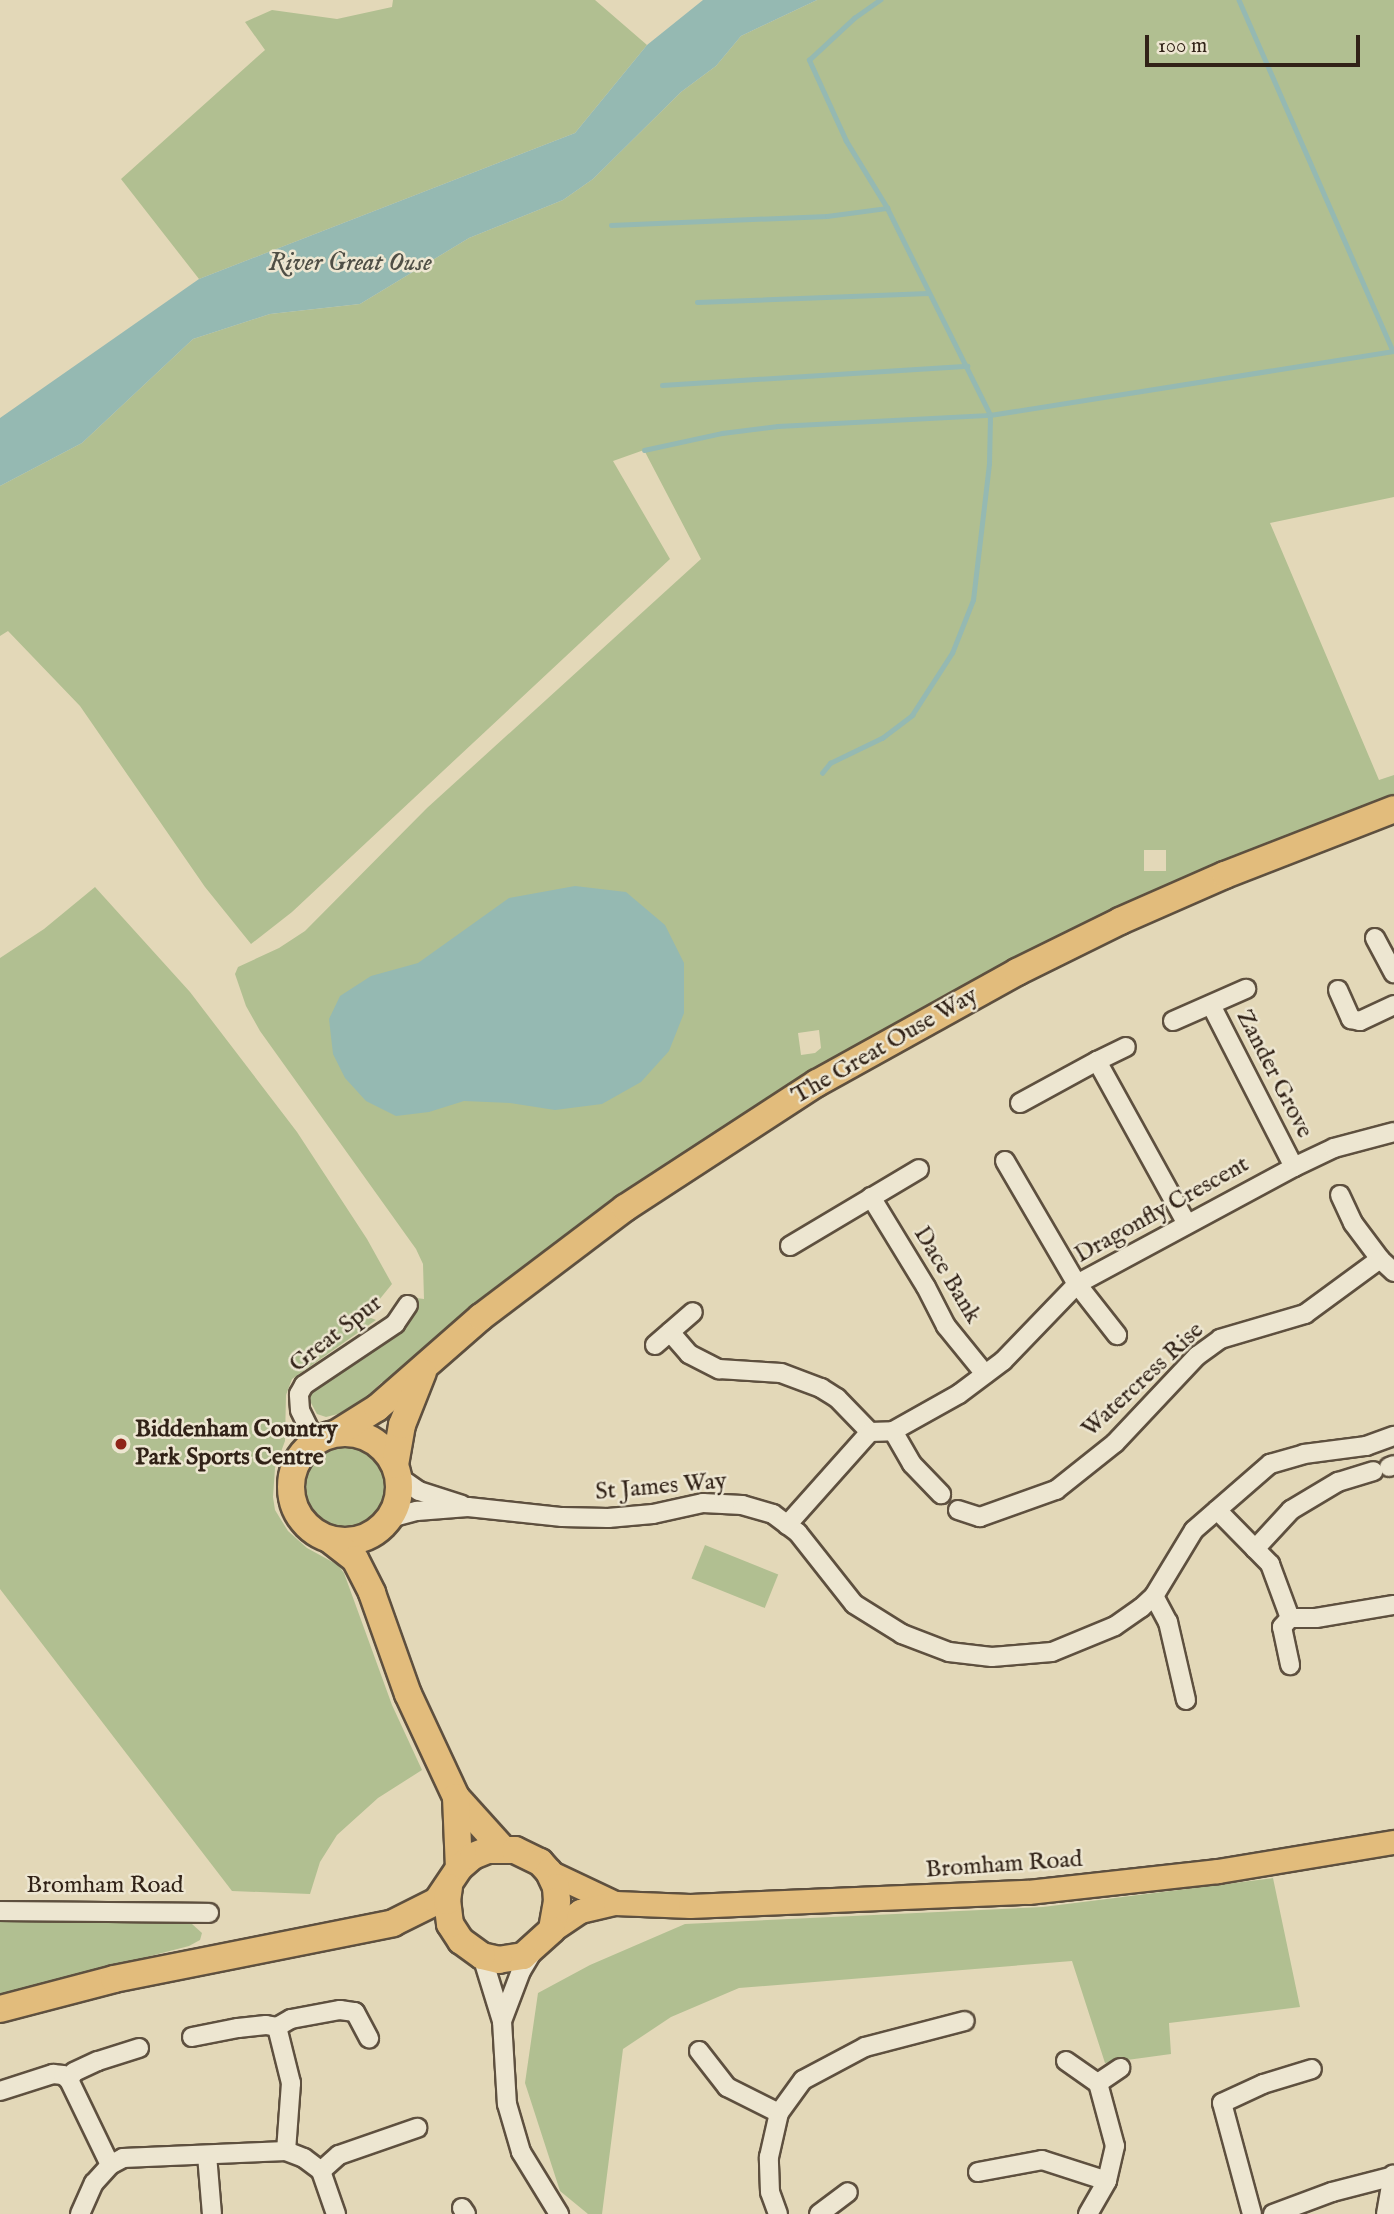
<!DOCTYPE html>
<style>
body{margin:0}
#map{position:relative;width:1394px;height:2214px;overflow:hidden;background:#e3d8b8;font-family:"IM FELL English",serif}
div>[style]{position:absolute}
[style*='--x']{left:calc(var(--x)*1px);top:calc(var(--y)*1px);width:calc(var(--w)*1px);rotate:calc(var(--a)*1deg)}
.green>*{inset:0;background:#b1bf91;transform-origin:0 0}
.round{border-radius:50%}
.water>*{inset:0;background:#95b9b2}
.stream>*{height:4.5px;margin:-2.25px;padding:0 2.25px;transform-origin:2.25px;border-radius:2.25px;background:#95b9b2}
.roads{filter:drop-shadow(2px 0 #5e503f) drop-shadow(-2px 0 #5e503f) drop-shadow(0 2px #5e503f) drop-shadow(0 -2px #5e503f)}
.minor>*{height:18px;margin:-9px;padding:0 9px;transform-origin:9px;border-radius:9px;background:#ede6d1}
.major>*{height:23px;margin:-11.5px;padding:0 11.5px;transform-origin:11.5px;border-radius:11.5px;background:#e2bc7c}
.highway>*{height:26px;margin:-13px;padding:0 13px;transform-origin:13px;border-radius:13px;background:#e2bc7c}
.highway>.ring{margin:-13px;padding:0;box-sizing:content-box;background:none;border:26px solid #e2bc7c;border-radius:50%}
.dots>*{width:19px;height:19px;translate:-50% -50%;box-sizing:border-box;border:4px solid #ede6d1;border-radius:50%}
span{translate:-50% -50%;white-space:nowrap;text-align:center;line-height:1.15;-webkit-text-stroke:5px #ede6d1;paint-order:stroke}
.street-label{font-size:24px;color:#312217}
.poi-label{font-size:24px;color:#312217;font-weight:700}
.left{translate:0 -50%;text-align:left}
.water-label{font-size:26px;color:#4f4f46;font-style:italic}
.scale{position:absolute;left:1145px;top:35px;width:215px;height:32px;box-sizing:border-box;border:4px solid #312217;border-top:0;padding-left:9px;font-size:21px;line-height:24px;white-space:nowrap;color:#312217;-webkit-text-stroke:5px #ede6d1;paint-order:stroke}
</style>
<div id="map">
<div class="green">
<div style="clip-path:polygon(393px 0,595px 0,647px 45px,575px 133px,199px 279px,121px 179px,265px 50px,245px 22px,272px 10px,337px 19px,392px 7px)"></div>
<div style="clip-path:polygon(evenodd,817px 0,1394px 0,1394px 497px,1270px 523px,1379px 780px,1394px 775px,1394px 797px,911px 1017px,388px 1388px,382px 1382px,362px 1401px,338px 1414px,326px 1417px,317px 1414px,311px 1403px,304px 1403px,306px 1391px,413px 1309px,416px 1298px,424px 1299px,423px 1264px,416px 1249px,260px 1031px,246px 1006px,235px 974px,238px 967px,279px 948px,305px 931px,427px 808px,701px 559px,644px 450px,613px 461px,670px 559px,292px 912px,251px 944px,205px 887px,80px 706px,8px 631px,0 636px,0 486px,82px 443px,193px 339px,270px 314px,360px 304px,469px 238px,563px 200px,593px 179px,681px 92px,716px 66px,741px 36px,817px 0,1144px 850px,1166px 850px,1166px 871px,1144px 871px,1144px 850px,817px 0,819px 1030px,821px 1048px,815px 1053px,801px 1055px,798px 1033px,819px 1030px)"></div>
<div style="clip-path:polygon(95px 887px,190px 992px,297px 1132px,367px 1239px,392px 1284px,366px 1316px,376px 1320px,292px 1379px,286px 1395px,285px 1441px,275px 1468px,273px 1497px,275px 1510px,288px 1531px,307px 1548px,338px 1565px,344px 1573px,392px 1705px,422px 1770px,378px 1798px,337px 1835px,320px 1862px,310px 1894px,232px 1891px,0 1589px,0 958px,44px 929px)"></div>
<div class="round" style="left:301px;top:1442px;width:88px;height:88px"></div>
<div style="left:705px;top:1545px;width:79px;height:36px;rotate:22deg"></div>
<div style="clip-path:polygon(1273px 1878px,1300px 2007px,1169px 2023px,1171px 2054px,1105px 2063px,1072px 1961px,739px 1988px,671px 2017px,623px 2049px,602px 2214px,588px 2214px,560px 2191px,525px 2083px,538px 1993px,590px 1965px,685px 1924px,1043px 1907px)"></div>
<div style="clip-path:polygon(0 1917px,180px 1923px,192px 1924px,202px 1933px,200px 1940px,189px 1946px,0 1995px)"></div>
</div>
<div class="water">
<div style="clip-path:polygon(703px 0,817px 0,741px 36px,716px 66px,681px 92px,593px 179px,563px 200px,469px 238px,360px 304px,270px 314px,193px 339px,82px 443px,0 486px,0 418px,199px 279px,575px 133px,647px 45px)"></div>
<div style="clip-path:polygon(575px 886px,626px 892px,665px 925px,684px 963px,684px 1013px,669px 1051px,641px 1082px,602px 1104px,555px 1110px,510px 1103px,464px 1101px,429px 1112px,396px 1116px,366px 1101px,345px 1078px,333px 1054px,329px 1019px,340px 996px,371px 976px,418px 963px,509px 898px)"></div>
</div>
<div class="stream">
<div style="--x:1239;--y:0;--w:383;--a:66.3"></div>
<div style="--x:611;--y:225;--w:216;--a:-2.4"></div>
<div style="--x:827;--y:216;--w:61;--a:-7.6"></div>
<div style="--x:697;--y:302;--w:231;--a:-2.2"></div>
<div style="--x:662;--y:385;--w:306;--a:-3.6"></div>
<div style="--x:644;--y:450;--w:80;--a:-12.3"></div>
<div style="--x:722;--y:433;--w:56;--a:-7.1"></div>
<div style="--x:778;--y:426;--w:212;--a:-3"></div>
<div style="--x:990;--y:415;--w:409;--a:-9"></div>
<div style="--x:822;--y:773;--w:13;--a:-51"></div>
<div style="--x:830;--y:763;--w:58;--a:-25.7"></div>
<div style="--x:882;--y:738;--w:38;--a:-37"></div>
<div style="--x:912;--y:715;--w:74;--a:-57.2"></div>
<div style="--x:952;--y:653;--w:57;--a:-68.4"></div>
<div style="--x:973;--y:600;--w:137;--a:-83.3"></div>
<div style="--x:989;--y:464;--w:49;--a:-88.8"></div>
<div style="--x:990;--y:415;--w:231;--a:-116.5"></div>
<div style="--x:887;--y:208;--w:79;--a:-121.5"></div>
<div style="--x:846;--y:141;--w:89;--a:-114.6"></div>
<div style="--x:809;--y:60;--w:62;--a:-43"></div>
<div style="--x:854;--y:18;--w:32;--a:-35"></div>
</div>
<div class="roads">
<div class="minor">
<div style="--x:1375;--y:938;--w:40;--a:62"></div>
<div style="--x:1338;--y:990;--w:32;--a:66"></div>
<div style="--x:1351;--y:1019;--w:9;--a:13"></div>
<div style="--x:1360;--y:1021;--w:38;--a:-25"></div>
<div style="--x:1211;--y:1005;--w:182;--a:62.9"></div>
<div style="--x:1173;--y:1021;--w:80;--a:-23.7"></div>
<div style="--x:1097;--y:1061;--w:32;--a:-26"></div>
<div style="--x:1020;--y:1103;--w:88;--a:-28.6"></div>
<div style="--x:1097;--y:1061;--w:186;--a:61.1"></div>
<div style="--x:1005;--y:1161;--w:143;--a:59.7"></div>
<div style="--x:1077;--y:1284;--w:65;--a:51.9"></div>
<div style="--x:1340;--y:1195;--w:31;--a:65"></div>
<div style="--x:1353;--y:1223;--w:45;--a:53.1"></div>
<div style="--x:871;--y:1197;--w:105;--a:58.6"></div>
<div style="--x:926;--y:1287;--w:44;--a:62.9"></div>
<div style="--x:946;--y:1326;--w:62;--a:50.9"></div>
<div style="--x:790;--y:1246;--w:150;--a:-30.8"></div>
<div style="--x:670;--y:1332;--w:29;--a:49"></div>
<div style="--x:689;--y:1354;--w:34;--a:27"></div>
<div style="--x:719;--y:1369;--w:62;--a:3.7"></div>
<div style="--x:781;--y:1373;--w:43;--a:20.6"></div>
<div style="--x:821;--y:1388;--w:19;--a:32"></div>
<div style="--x:837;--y:1398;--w:47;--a:45.9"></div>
<div style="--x:655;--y:1345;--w:50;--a:-41"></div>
<div style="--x:893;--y:1431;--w:38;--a:60"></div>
<div style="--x:912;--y:1464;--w:42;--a:46"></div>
<div style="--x:315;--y:1441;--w:34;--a:-116"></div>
<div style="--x:300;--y:1410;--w:16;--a:-94"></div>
<div style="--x:299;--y:1394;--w:10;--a:-61"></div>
<div style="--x:304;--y:1385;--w:110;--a:-33.8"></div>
<div style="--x:395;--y:1324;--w:23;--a:-56"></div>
<div style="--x:1389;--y:1467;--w:5;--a:-22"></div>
<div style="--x:399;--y:1477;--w:24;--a:35"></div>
<div style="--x:419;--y:1491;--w:45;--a:18"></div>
<div style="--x:958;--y:1510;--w:23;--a:18"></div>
<div style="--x:980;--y:1517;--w:81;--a:-19.6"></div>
<div style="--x:1056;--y:1490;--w:75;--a:-38.5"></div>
<div style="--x:1115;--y:1443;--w:120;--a:-46.7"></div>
<div style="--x:1197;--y:1356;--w:29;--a:-36"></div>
<div style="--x:1220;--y:1339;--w:89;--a:-16.4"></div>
<div style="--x:1305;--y:1314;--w:93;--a:-36.3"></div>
<div style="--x:1380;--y:1259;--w:19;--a:43"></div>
<div style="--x:1217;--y:1510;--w:76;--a:45.5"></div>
<div style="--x:1270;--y:1564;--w:58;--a:69.7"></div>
<div style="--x:390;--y:1518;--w:28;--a:-15"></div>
<div style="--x:417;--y:1511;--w:51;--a:-4.5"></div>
<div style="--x:468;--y:1507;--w:95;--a:6.1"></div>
<div style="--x:562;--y:1517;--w:46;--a:1.2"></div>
<div style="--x:608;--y:1518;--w:45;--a:-5.1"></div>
<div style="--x:653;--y:1514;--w:51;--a:-12.4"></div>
<div style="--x:703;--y:1503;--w:39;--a:3"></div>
<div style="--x:742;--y:1505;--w:32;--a:16"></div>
<div style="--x:773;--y:1514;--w:31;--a:37"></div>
<div style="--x:798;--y:1533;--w:90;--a:51.7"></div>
<div style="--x:854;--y:1604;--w:57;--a:32"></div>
<div style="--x:902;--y:1634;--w:50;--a:21"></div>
<div style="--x:949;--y:1652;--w:43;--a:6.6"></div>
<div style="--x:992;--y:1657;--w:60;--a:-4.8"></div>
<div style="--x:1052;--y:1652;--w:68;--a:-22.4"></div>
<div style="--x:1115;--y:1626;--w:32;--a:-35"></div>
<div style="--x:1141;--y:1608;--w:18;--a:-43"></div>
<div style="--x:1154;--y:1596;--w:77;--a:-58.8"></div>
<div style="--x:1194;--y:1530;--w:101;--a:-41"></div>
<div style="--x:1270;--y:1464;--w:35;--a:-16"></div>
<div style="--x:1304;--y:1454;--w:63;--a:-7.4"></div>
<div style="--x:1366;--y:1446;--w:30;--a:-20"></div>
<div style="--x:787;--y:1525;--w:125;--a:-48.3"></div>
<div style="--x:870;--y:1432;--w:23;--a:-2"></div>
<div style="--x:893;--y:1431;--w:76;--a:-29.3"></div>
<div style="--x:959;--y:1394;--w:55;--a:-36.9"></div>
<div style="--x:1003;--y:1361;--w:107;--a:-46.1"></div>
<div style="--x:1077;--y:1284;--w:247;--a:-28.3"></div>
<div style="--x:1294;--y:1167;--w:44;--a:-25.4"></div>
<div style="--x:1334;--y:1148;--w:62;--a:-14.9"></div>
<div style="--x:1255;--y:1549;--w:53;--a:-47.3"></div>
<div style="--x:1291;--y:1510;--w:55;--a:-30.8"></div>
<div style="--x:1338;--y:1482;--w:37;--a:-17"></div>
<div style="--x:1154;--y:1596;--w:30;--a:62"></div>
<div style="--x:1168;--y:1622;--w:80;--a:77"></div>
<div style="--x:1290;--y:1618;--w:26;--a:0"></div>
<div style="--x:1316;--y:1618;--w:79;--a:-9.5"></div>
<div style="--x:1290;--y:1618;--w:12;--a:132"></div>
<div style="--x:1282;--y:1627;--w:39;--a:78"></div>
<div style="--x:0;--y:1911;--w:209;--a:0.5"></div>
<div style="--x:482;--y:1956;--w:68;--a:72.9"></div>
<div style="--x:502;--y:2021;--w:83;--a:86.6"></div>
<div style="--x:507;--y:2104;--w:50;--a:73.7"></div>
<div style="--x:521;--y:2152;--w:73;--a:58.5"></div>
<div style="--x:502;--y:2021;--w:53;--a:-69.2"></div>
<div style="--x:521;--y:1971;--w:23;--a:-59"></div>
<div style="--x:277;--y:2027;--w:58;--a:76"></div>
<div style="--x:291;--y:2083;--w:68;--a:94.2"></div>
<div style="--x:192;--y:2037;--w:47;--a:-11.1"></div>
<div style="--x:238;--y:2028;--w:28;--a:-6"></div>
<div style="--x:266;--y:2025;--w:11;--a:10"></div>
<div style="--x:277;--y:2027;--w:16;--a:-30"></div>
<div style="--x:291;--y:2019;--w:50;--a:-10.4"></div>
<div style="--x:340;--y:2010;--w:15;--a:8"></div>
<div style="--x:355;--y:2012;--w:30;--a:62"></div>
<div style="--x:699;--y:2051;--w:46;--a:52.1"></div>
<div style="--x:727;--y:2087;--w:58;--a:26.6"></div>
<div style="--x:1066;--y:2061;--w:39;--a:35"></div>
<div style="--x:1098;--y:2083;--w:65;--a:74.9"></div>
<div style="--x:1115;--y:2146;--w:36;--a:103"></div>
<div style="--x:1107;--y:2181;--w:38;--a:120"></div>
<div style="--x:69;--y:2080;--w:9;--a:-58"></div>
<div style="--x:74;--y:2072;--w:26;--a:-25"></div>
<div style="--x:98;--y:2061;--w:43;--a:-17.6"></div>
<div style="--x:1098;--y:2083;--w:27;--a:-34"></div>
<div style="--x:0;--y:2091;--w:56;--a:-17.8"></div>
<div style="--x:53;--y:2074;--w:10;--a:6"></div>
<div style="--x:63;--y:2075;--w:8;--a:40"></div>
<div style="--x:69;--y:2080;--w:94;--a:64.2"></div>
<div style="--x:207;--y:2155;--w:59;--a:85.2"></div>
<div style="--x:321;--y:2171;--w:24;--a:-42"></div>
<div style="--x:339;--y:2155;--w:83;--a:-19.1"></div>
<div style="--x:978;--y:2172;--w:65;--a:-10.6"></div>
<div style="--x:1042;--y:2160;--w:68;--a:17.9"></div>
<div style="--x:462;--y:2208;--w:7;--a:56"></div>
<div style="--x:80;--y:2214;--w:34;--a:-66"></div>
<div style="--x:94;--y:2183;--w:24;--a:-48"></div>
<div style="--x:110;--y:2165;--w:15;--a:-28"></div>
<div style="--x:123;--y:2158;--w:163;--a:-2.5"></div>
<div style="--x:286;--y:2151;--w:19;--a:21"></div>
<div style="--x:304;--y:2158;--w:21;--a:37"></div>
<div style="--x:321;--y:2171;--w:46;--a:70.8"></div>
<div style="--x:778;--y:2214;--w:23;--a:-110"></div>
<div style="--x:770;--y:2192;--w:35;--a:-92"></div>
<div style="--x:769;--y:2157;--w:45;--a:-77.2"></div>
<div style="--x:779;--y:2113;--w:41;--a:-54"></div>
<div style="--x:803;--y:2080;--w:70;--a:-28"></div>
<div style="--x:865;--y:2047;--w:103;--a:-14.6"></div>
<div style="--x:819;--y:2214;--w:36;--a:-37"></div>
<div style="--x:1252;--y:2214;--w:115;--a:-105.1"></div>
<div style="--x:1222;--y:2103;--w:45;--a:-24.9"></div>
<div style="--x:1263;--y:2084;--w:51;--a:-17"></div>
<div style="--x:1273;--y:2214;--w:63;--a:-20.4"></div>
<div style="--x:1332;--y:2192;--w:64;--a:-14.5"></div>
<div style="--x:1386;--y:2214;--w:40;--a:-80"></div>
</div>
<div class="major">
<div style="--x:549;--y:1872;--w:73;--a:25.2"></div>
<div style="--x:552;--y:1930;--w:34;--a:-34"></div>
<div style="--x:580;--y:1911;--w:36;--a:-13"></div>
<div style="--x:615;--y:1903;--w:75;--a:2.3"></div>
<div style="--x:690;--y:1906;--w:338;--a:-2.4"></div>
<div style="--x:1028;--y:1892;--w:191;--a:-6.3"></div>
<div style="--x:1218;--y:1871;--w:178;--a:-9.4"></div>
</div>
<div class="highway">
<div class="ring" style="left:291px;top:1433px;width:82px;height:82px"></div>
<div style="--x:337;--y:1433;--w:47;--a:-32"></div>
<div style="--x:377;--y:1408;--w:138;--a:-41.2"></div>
<div style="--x:481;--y:1317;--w:181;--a:-37.1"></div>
<div style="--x:625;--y:1208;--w:229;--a:-33.1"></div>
<div style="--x:817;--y:1083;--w:229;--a:-29"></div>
<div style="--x:1017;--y:972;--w:115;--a:-26.3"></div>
<div style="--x:1120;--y:921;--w:115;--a:-23.7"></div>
<div style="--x:1225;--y:875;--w:181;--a:-21.3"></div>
<div style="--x:395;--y:1465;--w:41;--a:-80.1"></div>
<div style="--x:402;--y:1425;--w:57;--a:-68.4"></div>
<div style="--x:329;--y:1539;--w:33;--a:38"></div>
<div style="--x:355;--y:1559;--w:38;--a:63"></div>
<div style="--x:372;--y:1593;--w:107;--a:70.4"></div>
<div style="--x:408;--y:1694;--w:114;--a:65"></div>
<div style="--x:456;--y:1797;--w:70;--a:47.9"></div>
<div style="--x:456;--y:1797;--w:71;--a:87.6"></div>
<div style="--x:0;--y:2009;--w:118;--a:-14.7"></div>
<div style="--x:114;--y:1979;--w:285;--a:-11.3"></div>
<div style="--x:393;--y:1923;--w:49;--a:-26.6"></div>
<div style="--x:437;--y:1901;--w:40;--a:-56"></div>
<div style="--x:459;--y:1868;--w:18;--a:-41"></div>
<div style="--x:473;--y:1856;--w:16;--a:-22"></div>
<div style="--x:488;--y:1850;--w:27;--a:0"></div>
<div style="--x:515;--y:1850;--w:28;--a:26"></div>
<div style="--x:540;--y:1862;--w:13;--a:48"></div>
<div style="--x:549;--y:1872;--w:17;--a:65"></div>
<div style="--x:556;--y:1887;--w:14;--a:86"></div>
<div style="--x:557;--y:1901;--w:29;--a:100"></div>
<div style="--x:552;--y:1930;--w:39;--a:138"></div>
<div style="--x:523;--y:1956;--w:24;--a:171"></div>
<div style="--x:499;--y:1960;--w:17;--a:-167"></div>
<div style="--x:482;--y:1956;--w:26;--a:-144"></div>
<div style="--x:461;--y:1941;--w:20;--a:-123"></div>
<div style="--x:450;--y:1924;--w:23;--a:-97"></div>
<div style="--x:447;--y:1901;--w:14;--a:-82"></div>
</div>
</div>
<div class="dots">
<div style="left:121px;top:1444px;background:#8f2418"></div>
</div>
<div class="street-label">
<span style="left:885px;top:1046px;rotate:-30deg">The Great Ouse Way</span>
<span style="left:1274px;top:1074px;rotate:63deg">Zander Grove</span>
<span style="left:1162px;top:1210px;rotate:-29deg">Dragonfly Crescent</span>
<span style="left:947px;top:1275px;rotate:59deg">Dace Bank</span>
<span style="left:336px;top:1334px;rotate:-38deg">Great Spur</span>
<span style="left:1143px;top:1380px;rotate:-43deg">Watercress Rise</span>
<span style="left:661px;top:1487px;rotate:-5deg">St James Way</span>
<span style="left:1004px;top:1865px;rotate:-4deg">Bromham Road</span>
<span style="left:105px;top:1886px">Bromham Road</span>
</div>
<div class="poi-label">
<span class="left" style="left:135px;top:1444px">Biddenham Country<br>Park Sports Centre</span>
</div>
<div class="water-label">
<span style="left:350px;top:263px">River Great Ouse</span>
</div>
<div class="scale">100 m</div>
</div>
